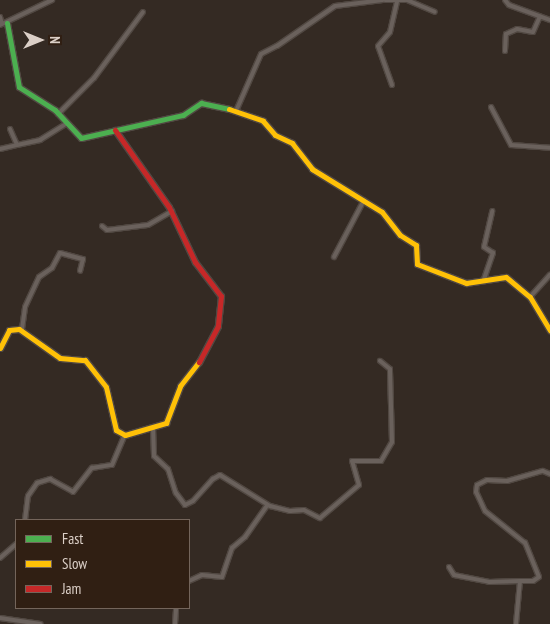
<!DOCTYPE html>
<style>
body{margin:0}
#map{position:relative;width:550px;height:624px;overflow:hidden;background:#342a23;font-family:"PT Sans Narrow",sans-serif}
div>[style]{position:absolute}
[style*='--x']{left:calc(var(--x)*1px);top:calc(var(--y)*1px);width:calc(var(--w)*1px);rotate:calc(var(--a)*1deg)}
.roads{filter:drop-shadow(1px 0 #514842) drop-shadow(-1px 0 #514842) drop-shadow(0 1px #514842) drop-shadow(0 -1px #514842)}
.street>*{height:4px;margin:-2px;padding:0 2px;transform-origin:2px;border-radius:2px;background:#6a615c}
.fast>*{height:5px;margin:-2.5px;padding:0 2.5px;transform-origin:2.5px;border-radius:2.5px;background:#4caf50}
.slow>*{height:5px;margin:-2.5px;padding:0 2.5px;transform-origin:2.5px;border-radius:2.5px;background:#ffc107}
.jam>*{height:5px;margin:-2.5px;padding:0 2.5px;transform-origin:2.5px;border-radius:2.5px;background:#c62828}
span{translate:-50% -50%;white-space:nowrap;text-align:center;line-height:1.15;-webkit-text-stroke:4px #301f13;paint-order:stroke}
.legend{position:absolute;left:15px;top:519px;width:175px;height:90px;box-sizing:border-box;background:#301f13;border:1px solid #74655b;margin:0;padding:6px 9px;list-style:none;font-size:15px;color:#dbcfc7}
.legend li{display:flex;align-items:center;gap:10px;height:25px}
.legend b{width:25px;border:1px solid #74655b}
.north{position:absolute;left:15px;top:15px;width:50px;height:50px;-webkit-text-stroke:4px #301f13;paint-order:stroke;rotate:90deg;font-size:14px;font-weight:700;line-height:20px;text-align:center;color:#dbcfc7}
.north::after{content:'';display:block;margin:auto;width:18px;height:22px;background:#dbcfc7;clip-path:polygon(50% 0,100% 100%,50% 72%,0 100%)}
</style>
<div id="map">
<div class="roads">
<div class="street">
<div style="--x:385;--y:0;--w:22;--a:0"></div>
<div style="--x:407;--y:0;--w:30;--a:23"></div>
<div style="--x:505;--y:0;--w:6;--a:51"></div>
<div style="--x:509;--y:5;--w:44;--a:20.1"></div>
<div style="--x:0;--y:17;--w:7;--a:74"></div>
<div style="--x:0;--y:25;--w:58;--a:-25.7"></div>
<div style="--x:505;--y:51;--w:17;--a:-87"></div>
<div style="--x:506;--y:34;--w:12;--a:-24"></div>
<div style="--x:517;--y:29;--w:16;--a:11"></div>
<div style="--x:533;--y:32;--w:17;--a:-66"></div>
<div style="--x:392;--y:85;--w:41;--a:-109.7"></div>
<div style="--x:378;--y:46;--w:18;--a:-49"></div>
<div style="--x:390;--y:32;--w:32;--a:-77"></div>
<div style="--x:491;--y:107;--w:43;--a:62.2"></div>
<div style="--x:511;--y:145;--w:39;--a:4"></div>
<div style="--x:236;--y:111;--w:62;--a:-66.3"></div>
<div style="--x:261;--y:54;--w:18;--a:-27"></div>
<div style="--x:277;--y:46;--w:70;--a:-34.6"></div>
<div style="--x:335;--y:6;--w:48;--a:-7.1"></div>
<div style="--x:58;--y:114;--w:51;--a:-45"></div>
<div style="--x:94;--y:78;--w:82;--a:-53.4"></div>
<div style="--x:10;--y:129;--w:17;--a:66"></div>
<div style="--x:17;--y:145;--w:24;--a:-12"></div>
<div style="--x:40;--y:140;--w:31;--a:-32"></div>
<div style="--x:0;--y:149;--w:17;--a:-13"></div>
<div style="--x:102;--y:226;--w:6;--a:39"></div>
<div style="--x:107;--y:230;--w:41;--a:-7"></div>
<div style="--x:148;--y:225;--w:28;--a:-30"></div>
<div style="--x:334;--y:257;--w:64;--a:-62.2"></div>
<div style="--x:484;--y:279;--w:28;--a:-71"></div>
<div style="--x:493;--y:253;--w:11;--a:-146"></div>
<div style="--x:484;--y:247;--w:37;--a:-77"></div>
<div style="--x:530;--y:297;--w:30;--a:-48"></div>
<div style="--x:22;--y:329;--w:22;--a:-82"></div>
<div style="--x:25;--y:307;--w:33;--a:-65"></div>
<div style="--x:39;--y:277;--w:16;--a:-35"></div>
<div style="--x:52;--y:268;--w:17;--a:-62"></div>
<div style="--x:60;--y:253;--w:24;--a:15"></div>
<div style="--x:83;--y:259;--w:12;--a:104"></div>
<div style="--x:153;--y:427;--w:29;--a:88"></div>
<div style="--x:154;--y:456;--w:19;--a:43"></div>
<div style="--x:168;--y:469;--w:25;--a:72"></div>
<div style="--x:176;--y:493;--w:15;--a:53"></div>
<div style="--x:185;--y:505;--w:9;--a:-27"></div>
<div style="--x:193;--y:501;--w:30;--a:-48"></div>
<div style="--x:213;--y:479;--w:8;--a:-30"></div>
<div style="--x:220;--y:475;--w:59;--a:31.8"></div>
<div style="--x:270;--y:506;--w:21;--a:14"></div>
<div style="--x:290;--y:511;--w:14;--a:-4"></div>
<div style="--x:304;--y:510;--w:18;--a:27"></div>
<div style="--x:320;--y:518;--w:51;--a:-40.2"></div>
<div style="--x:359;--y:485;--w:25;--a:-106"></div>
<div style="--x:352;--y:461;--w:29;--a:0"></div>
<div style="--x:381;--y:461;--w:22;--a:-60"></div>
<div style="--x:392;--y:442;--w:73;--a:-91.6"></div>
<div style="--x:390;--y:369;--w:13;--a:-141"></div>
<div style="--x:25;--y:520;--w:24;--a:-83"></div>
<div style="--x:28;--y:496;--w:16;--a:-55"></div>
<div style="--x:37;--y:483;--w:14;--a:-17"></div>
<div style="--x:50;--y:479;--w:26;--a:29"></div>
<div style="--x:73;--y:492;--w:31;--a:-52"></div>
<div style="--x:92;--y:468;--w:20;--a:-9"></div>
<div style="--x:112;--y:465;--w:33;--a:-67"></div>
<div style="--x:0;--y:558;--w:21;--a:-41"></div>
<div style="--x:449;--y:567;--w:9;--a:58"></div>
<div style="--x:454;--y:575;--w:36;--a:11"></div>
<div style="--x:489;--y:582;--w:31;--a:-2"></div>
<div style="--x:189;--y:581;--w:14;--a:-25"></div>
<div style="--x:202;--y:575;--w:20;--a:6"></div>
<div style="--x:222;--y:577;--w:31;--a:-71"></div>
<div style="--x:232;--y:548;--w:17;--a:-40"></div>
<div style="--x:245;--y:537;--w:39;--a:-55"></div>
<div style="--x:0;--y:618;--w:41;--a:8.3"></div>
<div style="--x:175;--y:624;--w:16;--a:-86"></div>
<div style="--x:516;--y:624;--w:43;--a:-84.7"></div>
<div style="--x:520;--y:581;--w:13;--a:0"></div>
<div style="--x:533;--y:581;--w:7;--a:-34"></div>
<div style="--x:539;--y:577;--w:37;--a:-112"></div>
<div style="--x:525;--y:543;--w:51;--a:-141.3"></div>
<div style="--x:485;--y:511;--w:21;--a:-115"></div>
<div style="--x:476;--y:492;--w:7;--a:-82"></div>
<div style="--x:477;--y:485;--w:11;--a:-27"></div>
<div style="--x:487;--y:480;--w:20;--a:3"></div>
<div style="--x:507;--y:481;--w:37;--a:-16"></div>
<div style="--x:543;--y:471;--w:8;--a:23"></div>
</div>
<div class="fast">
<div style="--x:7;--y:23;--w:65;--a:79.4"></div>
<div style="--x:19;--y:87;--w:43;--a:32.6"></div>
<div style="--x:55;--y:110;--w:38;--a:47"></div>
<div style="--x:81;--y:138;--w:105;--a:-12.7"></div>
<div style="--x:183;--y:115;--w:22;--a:-34"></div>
<div style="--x:201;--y:103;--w:29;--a:12"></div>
</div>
<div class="slow">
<div style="--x:229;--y:109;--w:36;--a:19"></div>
<div style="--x:263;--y:121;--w:18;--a:49"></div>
<div style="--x:275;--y:135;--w:19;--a:25"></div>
<div style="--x:292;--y:143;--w:33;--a:52"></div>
<div style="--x:312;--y:169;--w:82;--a:31.6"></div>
<div style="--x:382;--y:212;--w:29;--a:52"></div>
<div style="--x:400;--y:235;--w:19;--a:32"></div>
<div style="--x:416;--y:245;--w:19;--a:87"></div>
<div style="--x:417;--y:264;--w:53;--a:21.2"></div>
<div style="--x:466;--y:283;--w:40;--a:-8.5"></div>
<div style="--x:506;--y:277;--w:31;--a:40"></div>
<div style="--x:530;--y:297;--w:39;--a:59"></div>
<div style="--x:0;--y:348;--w:20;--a:-63"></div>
<div style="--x:9;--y:330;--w:10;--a:-6"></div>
<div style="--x:19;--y:329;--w:50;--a:35.3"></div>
<div style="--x:60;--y:358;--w:25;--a:5"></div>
<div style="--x:85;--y:360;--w:34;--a:52"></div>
<div style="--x:106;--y:387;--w:44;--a:76.9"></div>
<div style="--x:116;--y:430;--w:10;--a:29"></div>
<div style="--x:125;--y:435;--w:43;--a:-16.3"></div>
<div style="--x:166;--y:423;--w:40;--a:-69"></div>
<div style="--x:180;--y:386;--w:31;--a:-52"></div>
</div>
<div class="jam">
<div style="--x:115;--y:130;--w:94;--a:55"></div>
<div style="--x:169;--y:207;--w:61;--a:64.7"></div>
<div style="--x:195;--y:262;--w:43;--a:52.6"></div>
<div style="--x:221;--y:296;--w:30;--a:96"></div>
<div style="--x:218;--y:326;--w:41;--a:117.8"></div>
</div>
</div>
<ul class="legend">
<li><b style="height:6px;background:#4caf50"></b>Fast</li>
<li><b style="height:6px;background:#ffc107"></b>Slow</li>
<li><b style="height:6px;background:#c62828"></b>Jam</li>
</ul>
<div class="north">N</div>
</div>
